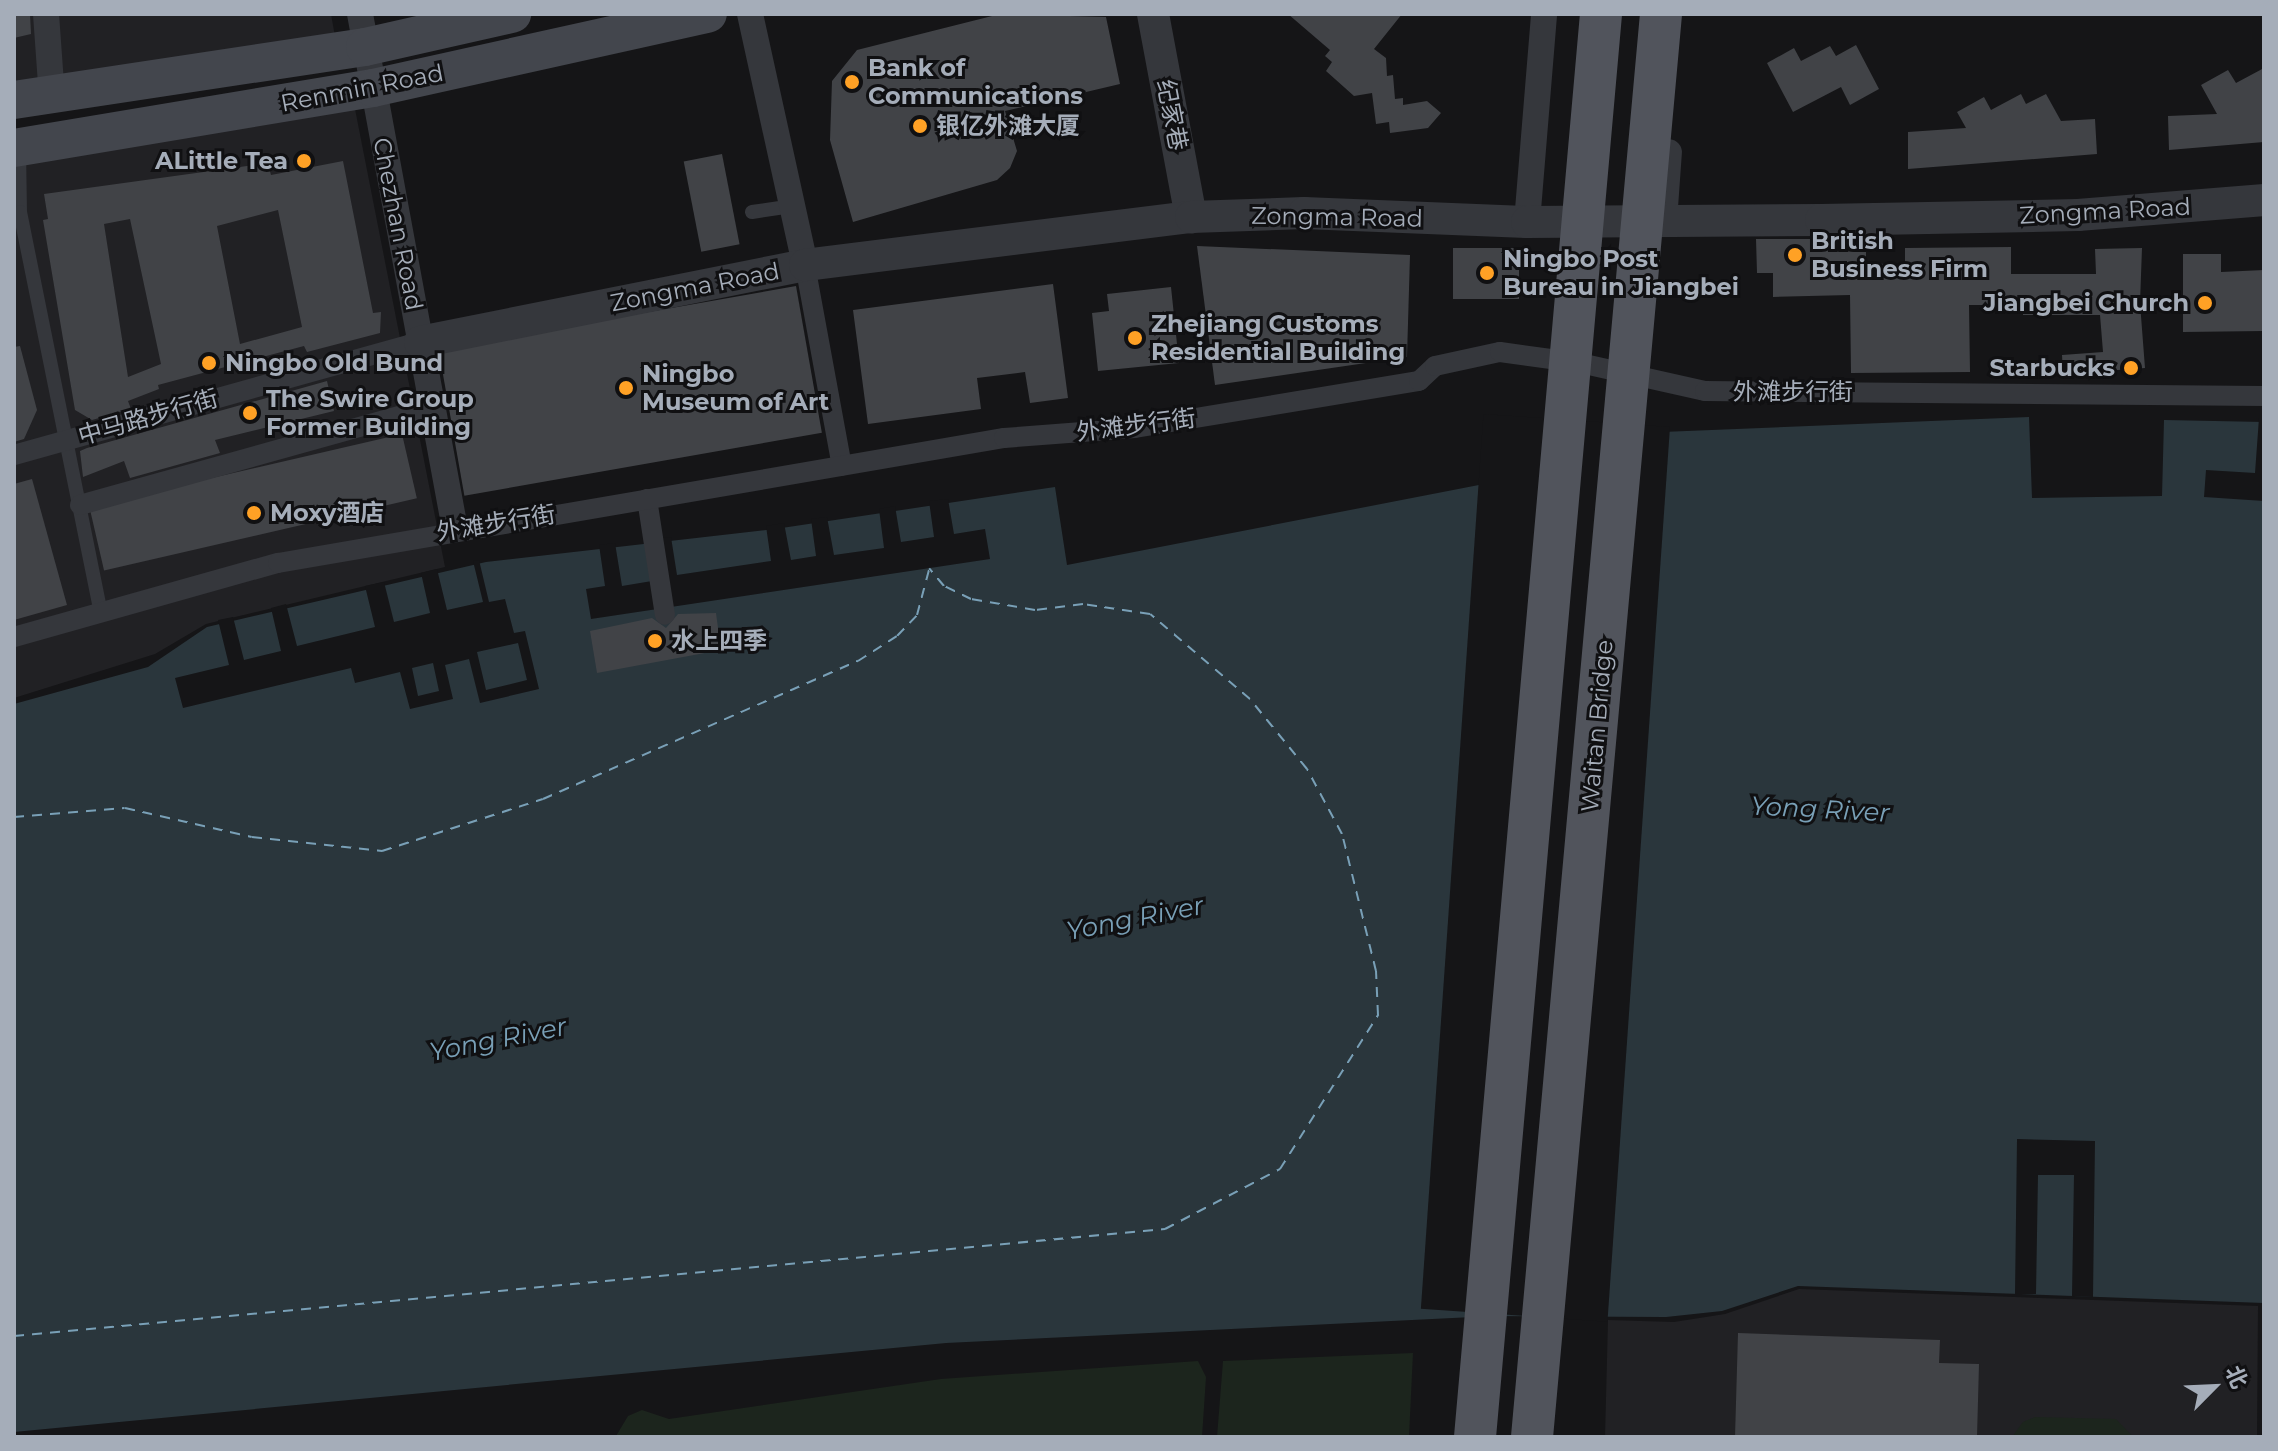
<!DOCTYPE html>
<meta charset="utf-8">
<style>
body{margin:0}
#map{position:relative;width:2278px;height:1451px;overflow:hidden;background:#151517;font-family:Montserrat,"Noto Sans SC",sans-serif}
div>[style]{position:absolute}
[style*='--x']{left:calc(var(--x)*1px);top:calc(var(--y)*1px);width:calc(var(--w)*1px);rotate:calc(var(--a)*1deg)}
.built>*{inset:0;background:#212124}
.green>*{inset:0;background:#1c251d}
.water>*{inset:0;background:#2a363c}
.pier>*{inset:0;background:#151517;transform-origin:0 0}
.ferry>*{height:2px;margin-top:-1px;transform-origin:0;background:repeating-linear-gradient(90deg,#79a0b7 0 10px,transparent 0 18px)}
.building>*{inset:0;background:#414347;transform-origin:0 0}
.service>*{height:14px;margin:-7px;padding:0 7px;transform-origin:7px;border-radius:7px;background:#35373c}
.pedestrian>*{height:20px;margin:-10px;padding:0 10px;transform-origin:10px;border-radius:10px;background:#35373c}
.minor>*{height:26px;margin:-13px;padding:0 13px;transform-origin:13px;border-radius:13px;background:#35373c}
.tertiary>*{height:32px;margin:-16px;padding:0 16px;transform-origin:16px;border-radius:16px;background:#35373c}
.secondary>*{height:38px;margin:-19px;padding:0 19px;transform-origin:19px;border-radius:19px;background:#43464d}
.primary-bridge>*{height:42px;margin:-21px;padding:0 21px;transform-origin:21px;border-radius:21px;background:#51545c}
.dots>*{width:22px;height:22px;translate:-50% -50%;box-sizing:border-box;border:4px solid #101012;border-radius:50%}
span{translate:-50% -50%;white-space:nowrap;text-align:center;line-height:1.15;-webkit-text-stroke:6px #101012;paint-order:stroke}
.poi-label{font-size:24px;color:#a5adb9;font-weight:700}
.left{translate:0 -50%;text-align:left}
.right{translate:-100% -50%;text-align:right}
.street-label{font-size:24px;color:#a5adb9}
.water-label{font-size:26px;color:#79a0b7;font-style:italic}
.frame{position:absolute;inset:0;border:16px solid #a5adb9;pointer-events:none}
.north{position:absolute;left:2174px;top:1347px;width:80px;height:80px;-webkit-text-stroke:6px #101012;paint-order:stroke;rotate:66deg;font-size:22px;font-weight:700;line-height:32px;text-align:center;color:#a5adb9}
.north::after{content:'';display:block;margin:auto;width:28px;height:36px;background:#a5adb9;clip-path:polygon(50% 0,100% 100%,50% 72%,0 100%)}
</style>
<div id="map">
<div class="built">
<div style="clip-path:polygon(14px 14px,331px 14px,336px 42px,14px 91px)"></div>
<div style="clip-path:polygon(355px 109px,445px 567px,206px 624px,155px 654px,14px 698px,14px 159px)"></div>
<div style="clip-path:polygon(1799px 1289px,2258px 1306px,2257px 1437px,1605px 1437px,1608px 1320px,1674px 1322px,1725px 1314px)"></div>
</div>
<div class="green">
<div style="clip-path:polygon(1413px 1353px,1409px 1437px,1217px 1437px,1223px 1361px)"></div>
<div style="clip-path:polygon(1198px 1361px,1206px 1377px,1202px 1437px,616px 1436px,628px 1416px,642px 1410px,669px 1419px,941px 1379px)"></div>
<div style="clip-path:polygon(2035px 1417px,2116px 1419px,2133px 1437px,2012px 1437px,2023px 1422px)"></div>
</div>
<div class="water">
<div style="clip-path:polygon(2029px 417px,2032px 498px,2162px 496px,2164px 420px,2264px 422px,2264px 1303px,1798px 1286px,1722px 1311px,1666px 1317px,1493px 1316px,946px 1343px,14px 1432px,14px 704px,148px 667px,207px 627px,486px 562px,775px 529px,1055px 487px,1067px 565px,1484px 484px,1662px 432px)"></div>
</div>
<div class="pier">
<div style="clip-path:polygon(2259px 418px,2264px 418px,2264px 501px,2204px 497px,2206px 470px,2255px 473px)"></div>
<div style="left:1670px;top:427px;width:897px;height:187px;rotate:94deg"></div>
<div style="clip-path:polygon(948px 499px,954px 534px,985px 529px,990px 559px,591px 619px,586px 589px,605px 586px,599px 545px,615px 543px,622px 586px,652px 581px,646px 540px,671px 537px,677px 575px,771px 561px,766px 526px,784px 523px,791px 560px,816px 556px,811px 519px,827px 517px,834px 555px,884px 548px,879px 509px,895px 506px,901px 542px,934px 537px,929px 501px)"></div>
<div style="clip-path:polygon(evenodd,479px 560px,489px 602px,505px 599px,514px 633px,525px 631px,539px 689px,480px 703px,469px 659px,445px 665px,453px 699px,410px 709px,400px 672px,355px 683px,351px 668px,183px 708px,175px 678px,229px 665px,218px 620px,233px 617px,244px 660px,281px 651px,271px 608px,286px 604px,297px 646px,375px 627px,365px 586px,384px 582px,394px 622px,430px 613px,421px 573px,437px 569px,447px 610px,483px 602px,473px 561px,479px 560px,518px 643px,527px 680px,486px 690px,477px 652px,518px 643px,479px 560px,433px 663px,439px 691px,418px 696px,412px 668px,433px 663px)"></div>
<div style="clip-path:polygon(2017px 1139px,2095px 1141px,2093px 1297px,2072px 1296px,2074px 1175px,2038px 1175px,2036px 1294px,2015px 1294px)"></div>
</div>
<div class="ferry">
<div style="--x:14;--y:817;--w:111;--a:-4.6"></div>
<div style="--x:125;--y:808;--w:130;--a:12.9"></div>
<div style="--x:252;--y:837;--w:131;--a:6.1"></div>
<div style="--x:382;--y:851;--w:169;--a:-17.9"></div>
<div style="--x:543;--y:799;--w:344;--a:-23.7"></div>
<div style="--x:858;--y:661;--w:46;--a:-32.7"></div>
<div style="--x:897;--y:636;--w:29;--a:-46"></div>
<div style="--x:917;--y:615;--w:47;--a:-75.1"></div>
<div style="--x:14;--y:1336;--w:1156;--a:-5.31"></div>
<div style="--x:1165;--y:1229;--w:130;--a:-27.6"></div>
<div style="--x:1280;--y:1169;--w:183;--a:-57.5"></div>
<div style="--x:1378;--y:1015;--w:44;--a:-92.6"></div>
<div style="--x:1376;--y:971;--w:141;--a:-103.9"></div>
<div style="--x:1342;--y:834;--w:74;--a:-118.3"></div>
<div style="--x:1307;--y:769;--w:90;--a:-129.2"></div>
<div style="--x:1250;--y:699;--w:131;--a:-139.6"></div>
<div style="--x:1150;--y:614;--w:68;--a:-171.5"></div>
<div style="--x:1083;--y:604;--w:48;--a:172.9"></div>
<div style="--x:1035;--y:610;--w:65;--a:-170.2"></div>
<div style="--x:971;--y:599;--w:30;--a:-154"></div>
<div style="--x:944;--y:586;--w:23;--a:-130"></div>
</div>
<div class="building">
<div style="clip-path:polygon(14px 14px,30px 14px,31px 34px,14px 38px)"></div>
<div style="clip-path:polygon(1000px 14px,1106px 17px,1120px 84px,1005px 111px,1017px 151px,1010px 168px,997px 180px,853px 222px,830px 140px,832px 81px,857px 50px)"></div>
<div style="clip-path:polygon(1288px 14px,1402px 14px,1374px 49px,1386px 58px,1387px 76px,1393px 75px,1395px 99px,1403px 98px,1403px 105px,1427px 101px,1441px 113px,1428px 128px,1390px 133px,1389px 122px,1376px 124px,1372px 93px,1354px 96px,1326px 71px,1332px 62px,1325px 56px,1330px 50px)"></div>
<div style="clip-path:polygon(1856px 45px,1879px 89px,1850px 105px,1841px 87px,1793px 112px,1767px 63px,1794px 48px,1801px 61px,1830px 46px,1836px 56px)"></div>
<div style="clip-path:polygon(2264px 68px,2264px 142px,2169px 150px,2168px 116px,2217px 114px,2201px 85px,2228px 70px,2236px 83px)"></div>
<div style="clip-path:polygon(2021px 94px,2026px 104px,2046px 94px,2061px 121px,2095px 119px,2097px 154px,1908px 169px,1908px 132px,1966px 128px,1957px 112px,1984px 97px,1991px 110px)"></div>
<div style="left:722px;top:154px;width:92px;height:39px;rotate:79deg"></div>
<div style="clip-path:polygon(evenodd,343px 161px,373px 313px,381px 312px,380px 333px,307px 352px,304px 346px,158px 385px,159px 389px,128px 401px,131px 409px,92px 420px,75px 410px,43px 220px,48px 219px,44px 194px,268px 163px,271px 175px,343px 161px,278px 210px,302px 327px,240px 344px,217px 226px,278px 210px,343px 161px,130px 219px,161px 364px,128px 377px,104px 224px,130px 219px)"></div>
<div style="clip-path:polygon(1756px 239px,1833px 239px,1833px 251px,1866px 252px,1866px 263px,1905px 265px,1905px 248px,2011px 247px,2011px 274px,2096px 274px,2095px 249px,2142px 248px,2140px 303px,2145px 368px,2063px 374px,2062px 355px,2103px 352px,2100px 315px,2023px 315px,2023px 305px,1969px 305px,1970px 372px,1851px 373px,1850px 295px,1773px 297px,1773px 273px,1757px 273px)"></div>
<div style="clip-path:polygon(1197px 246px,1410px 255px,1407px 357px,1215px 385px)"></div>
<div style="left:1453px;top:248px;width:66px;height:51px"></div>
<div style="clip-path:polygon(2183px 254px,2221px 254px,2221px 272px,2264px 270px,2264px 331px,2183px 332px)"></div>
<div style="clip-path:polygon(1053px 284px,1068px 398px,1030px 403px,1025px 372px,977px 378px,981px 409px,868px 424px,853px 310px)"></div>
<div style="left:796px;top:286px;width:149px;height:363px;rotate:80deg"></div>
<div style="clip-path:polygon(1171px 287px,1179px 363px,1098px 371px,1092px 313px,1109px 311px,1107px 294px)"></div>
<div style="clip-path:polygon(20px 346px,37px 410px,24px 439px,14px 442px,14px 347px)"></div>
<div style="clip-path:polygon(327px 381px,334px 411px,215px 440px,220px 453px,130px 478px,124px 461px,83px 477px,80px 451px,87px 448px)"></div>
<div style="left:402px;top:434px;width:66px;height:321px;rotate:77deg"></div>
<div style="clip-path:polygon(32px 479px,67px 605px,14px 620px,14px 484px)"></div>
<div style="clip-path:polygon(716px 613px,721px 650px,597px 673px,590px 631px,652px 618px,666px 628px,678px 614px)"></div>
<div style="clip-path:polygon(1738px 1333px,1940px 1340px,1939px 1363px,1979px 1364px,1977px 1437px,1735px 1437px)"></div>
</div>
<div class="service">
<div style="--x:19;--y:149;--w:63;--a:89.1"></div>
<div style="--x:20;--y:212;--w:406;--a:78.6"></div>
<div style="--x:752;--y:212;--w:40;--a:-8.5"></div>
</div>
<div class="pedestrian">
<div style="--x:805;--y:265;--w:204;--a:79.6"></div>
<div style="--x:14;--y:455;--w:421;--a:-15.6"></div>
<div style="--x:647;--y:499;--w:117;--a:81.2"></div>
<div style="--x:80;--y:505;--w:365;--a:-15.6"></div>
<div style="--x:14;--y:637;--w:274;--a:-15.7"></div>
<div style="--x:278;--y:563;--w:737;--a:-9.77"></div>
<div style="--x:1004;--y:438;--w:131;--a:-4.4"></div>
<div style="--x:1135;--y:428;--w:288;--a:-9.4"></div>
<div style="--x:1419;--y:381;--w:22;--a:-43"></div>
<div style="--x:1435;--y:366;--w:66;--a:-12.2"></div>
<div style="--x:1500;--y:352;--w:81;--a:7.8"></div>
<div style="--x:1580;--y:363;--w:128;--a:12.6"></div>
<div style="--x:1705;--y:391;--w:559;--a:0.51"></div>
</div>
<div class="minor">
<div style="--x:46;--y:14;--w:83;--a:85.9"></div>
<div style="--x:360;--y:14;--w:524;--a:79.55"></div>
<div style="--x:750;--y:14;--w:257;--a:77.6"></div>
<div style="--x:1664;--y:221;--w:69;--a:-85.9"></div>
<div style="--x:1527;--y:222;--w:209;--a:-85.3"></div>
</div>
<div class="tertiary">
<div style="--x:1153;--y:14;--w:207;--a:79.4"></div>
<div style="--x:420;--y:342;--w:393;--a:-11.3"></div>
<div style="--x:805;--y:265;--w:389;--a:-7.1"></div>
<div style="--x:1191;--y:217;--w:113;--a:-2"></div>
<div style="--x:1304;--y:213;--w:223;--a:2.3"></div>
<div style="--x:1527;--y:222;--w:294;--a:-0.4"></div>
<div style="--x:1821;--y:220;--w:257;--a:-1.1"></div>
<div style="--x:2078;--y:215;--w:187;--a:-4.6"></div>
</div>
<div class="secondary">
<div style="--x:14;--y:100;--w:355;--a:-8.6"></div>
<div style="--x:365;--y:47;--w:151;--a:-12.7"></div>
<div style="--x:14;--y:148;--w:364;--a:-9.5"></div>
<div style="--x:373;--y:88;--w:343;--a:-12.5"></div>
</div>
<div class="primary-bridge">
<div style="--x:1475;--y:1437;--w:1429;--a:-84.94"></div>
<div style="--x:1532;--y:1437;--w:1429;--a:-84.82"></div>
</div>
<div class="dots">
<div style="left:852px;top:82px;background:#ffa125"></div>
<div style="left:920px;top:126px;background:#ffa125"></div>
<div style="left:304px;top:161px;background:#ffa125"></div>
<div style="left:1795px;top:255px;background:#ffa125"></div>
<div style="left:1487px;top:273px;background:#ffa125"></div>
<div style="left:2205px;top:303px;background:#ffa125"></div>
<div style="left:1135px;top:338px;background:#ffa125"></div>
<div style="left:209px;top:363px;background:#ffa125"></div>
<div style="left:2131px;top:368px;background:#ffa125"></div>
<div style="left:626px;top:388px;background:#ffa125"></div>
<div style="left:250px;top:413px;background:#ffa125"></div>
<div style="left:254px;top:513px;background:#ffa125"></div>
<div style="left:655px;top:641px;background:#ffa125"></div>
</div>
<div class="poi-label">
<span class="left" style="left:868px;top:82px">Bank of<br>Communications</span>
<span class="left" style="left:936px;top:126px">银亿外滩大厦</span>
<span class="right" style="left:288px;top:161px">ALittle Tea</span>
<span class="left" style="left:1811px;top:255px">British<br>Business Firm</span>
<span class="left" style="left:1503px;top:273px">Ningbo Post<br>Bureau in Jiangbei</span>
<span class="right" style="left:2189px;top:303px">Jiangbei Church</span>
<span class="left" style="left:1151px;top:338px">Zhejiang Customs<br>Residential Building</span>
<span class="left" style="left:225px;top:363px">Ningbo Old Bund</span>
<span class="right" style="left:2115px;top:368px">Starbucks</span>
<span class="left" style="left:642px;top:388px">Ningbo<br>Museum of Art</span>
<span class="left" style="left:266px;top:413px">The Swire Group<br>Former Building</span>
<span class="left" style="left:270px;top:513px">Moxy酒店</span>
<span class="left" style="left:671px;top:641px">水上四季</span>
</div>
<div class="street-label">
<span style="left:362px;top:88px;rotate:-11deg">Renmin Road</span>
<span style="left:1172px;top:115px;rotate:79deg">纪家巷</span>
<span style="left:2105px;top:211px;rotate:-3deg">Zongma Road</span>
<span style="left:1337px;top:217px;rotate:1deg">Zongma Road</span>
<span style="left:398px;top:224px;rotate:79deg">Chezhan Road</span>
<span style="left:695px;top:287px;rotate:-11deg">Zongma Road</span>
<span style="left:1793px;top:392px">外滩步行街</span>
<span style="left:148px;top:417px;rotate:-16deg">中马路步行街</span>
<span style="left:1136px;top:425px;rotate:-7deg">外滩步行街</span>
<span style="left:496px;top:523px;rotate:-9deg">外滩步行街</span>
<span style="left:1597px;top:726px;rotate:-85deg">Waitan Bridge</span>
</div>
<div class="water-label">
<span style="left:1820px;top:810px;rotate:3deg">Yong River</span>
<span style="left:1135px;top:919px;rotate:-11deg">Yong River</span>
<span style="left:498px;top:1040px;rotate:-11deg">Yong River</span>
</div>
<div class="frame"></div>
<div class="north">北</div>
</div>
